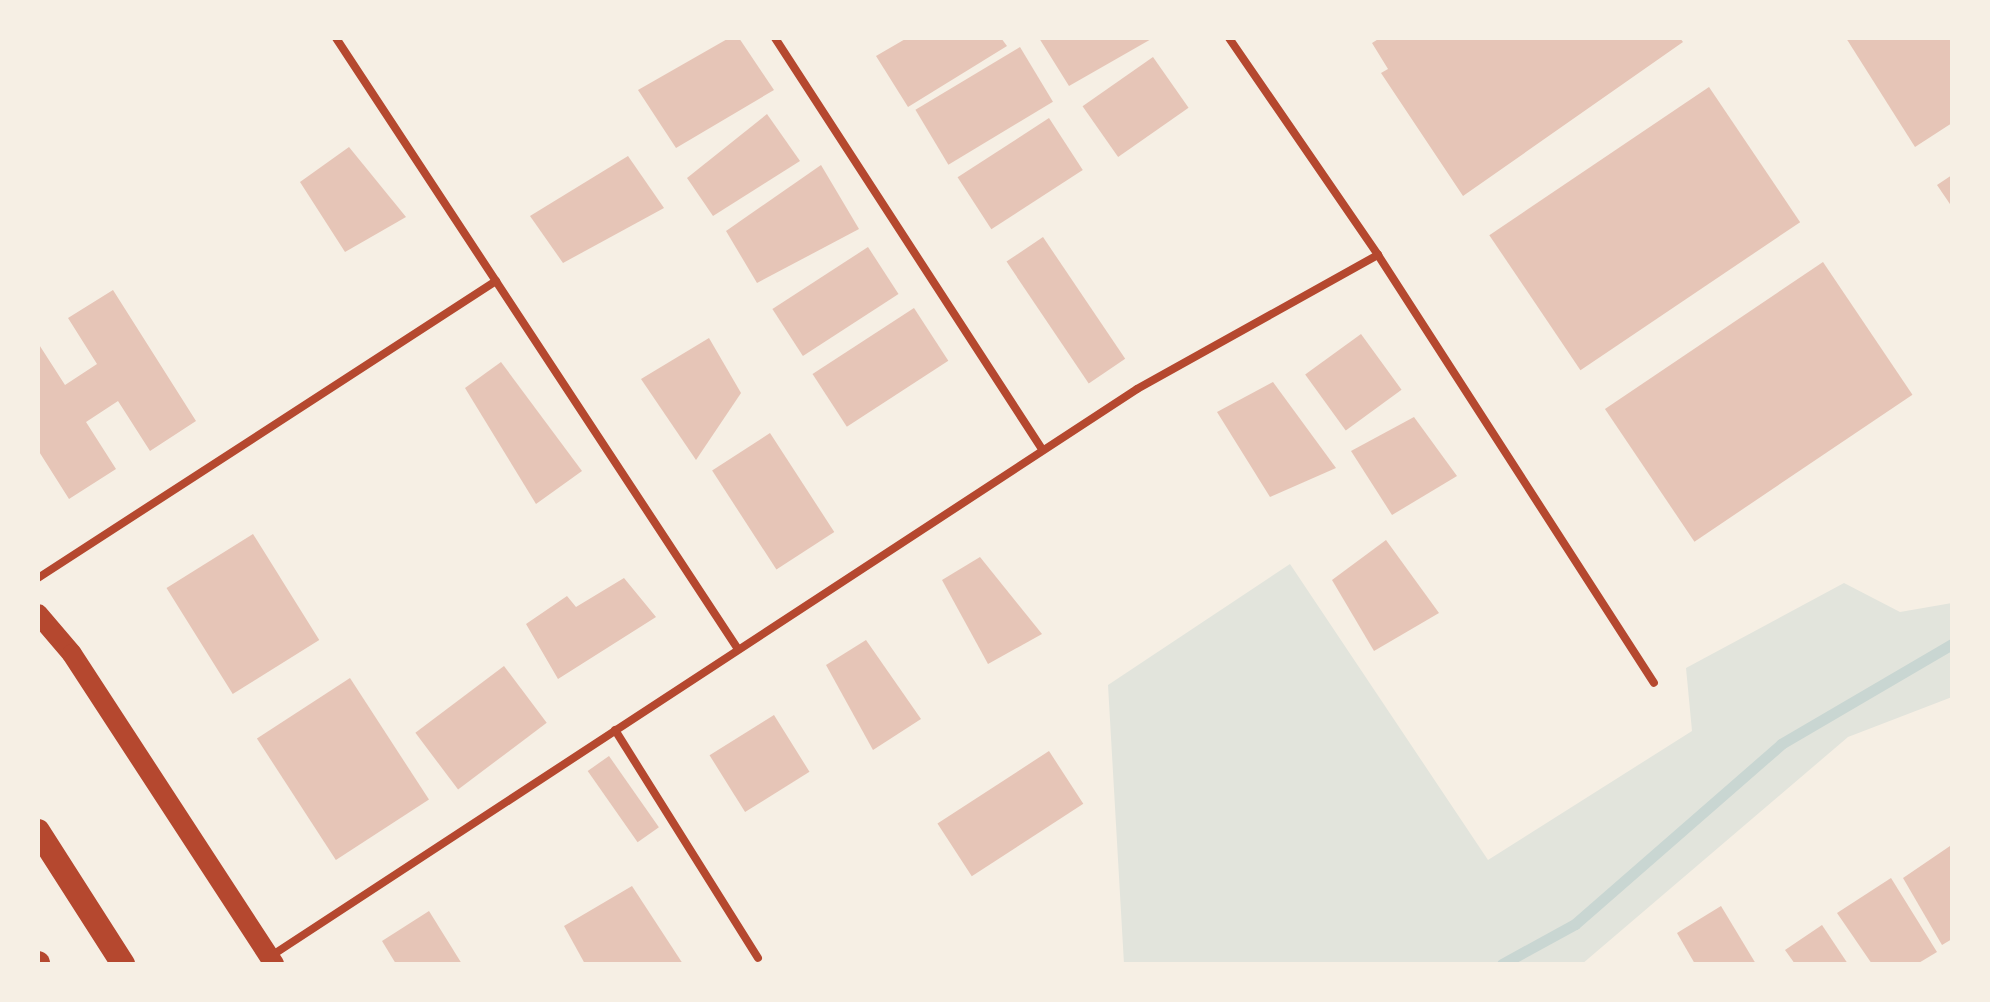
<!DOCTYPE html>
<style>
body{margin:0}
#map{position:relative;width:1990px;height:1002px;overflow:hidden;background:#f6efe4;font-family:Raleway,sans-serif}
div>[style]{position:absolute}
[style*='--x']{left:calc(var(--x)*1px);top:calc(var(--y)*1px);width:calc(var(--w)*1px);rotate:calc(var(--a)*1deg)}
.green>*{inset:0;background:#e2e4dc}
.stream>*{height:11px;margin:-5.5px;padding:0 5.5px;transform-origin:5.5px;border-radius:5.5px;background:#c9d6d2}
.building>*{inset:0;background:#e6c5b7;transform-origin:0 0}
.minor>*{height:8px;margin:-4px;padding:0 4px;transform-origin:4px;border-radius:4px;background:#b5482f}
.primary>*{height:20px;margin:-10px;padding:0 10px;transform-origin:10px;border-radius:10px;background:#b5482f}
.motorway>*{height:24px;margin:-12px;padding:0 12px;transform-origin:12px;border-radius:12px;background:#b5482f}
span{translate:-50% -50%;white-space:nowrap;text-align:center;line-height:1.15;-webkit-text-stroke:6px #f6efe4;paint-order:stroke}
.frame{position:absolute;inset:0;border:40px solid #f6efe4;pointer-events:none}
</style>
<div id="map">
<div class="green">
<div style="clip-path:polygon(1290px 564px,1488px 860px,1692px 731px,1686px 668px,1844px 583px,1900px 612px,1952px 603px,1952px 697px,1848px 737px,1582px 964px,1124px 964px,1108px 685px)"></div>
</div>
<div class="stream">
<div style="--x:1502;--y:964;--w:83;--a:-28.7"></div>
<div style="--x:1575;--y:924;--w:274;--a:-41.1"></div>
<div style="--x:1781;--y:744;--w:198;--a:-30.3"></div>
</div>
<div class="building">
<div style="clip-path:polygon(729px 38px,739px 38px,774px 90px,676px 148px,638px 90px)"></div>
<div style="clip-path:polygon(907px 38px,1001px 38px,1007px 46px,908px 107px,876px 56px)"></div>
<div style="clip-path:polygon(1039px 38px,1153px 38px,1069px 86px)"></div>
<div style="clip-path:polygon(1380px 38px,1680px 38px,1683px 42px,1463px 196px,1381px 73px,1388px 69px,1372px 43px)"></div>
<div style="clip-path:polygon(1846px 38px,1952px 38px,1952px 123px,1915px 147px)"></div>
<div style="left:1020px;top:47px;width:64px;height:122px;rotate:59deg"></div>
<div style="left:1153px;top:57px;width:62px;height:86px;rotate:55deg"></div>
<div style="left:1709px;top:87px;width:163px;height:265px;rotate:56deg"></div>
<div style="clip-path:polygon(767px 114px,800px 161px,713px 216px,687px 178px)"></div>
<div style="left:1049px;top:118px;width:62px;height:109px;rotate:57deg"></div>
<div style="clip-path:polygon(349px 147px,406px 217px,345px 252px,300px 182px)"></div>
<div style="clip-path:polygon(628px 156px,664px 208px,563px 263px,530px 216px)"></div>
<div style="clip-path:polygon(821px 165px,859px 229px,757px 283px,726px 231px)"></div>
<div style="clip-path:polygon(1952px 175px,1952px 207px,1937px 185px)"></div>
<div style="left:1043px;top:237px;width:147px;height:44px;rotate:56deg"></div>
<div style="left:868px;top:247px;width:56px;height:114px;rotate:57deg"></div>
<div style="left:1823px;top:262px;width:160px;height:263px;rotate:56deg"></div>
<div style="clip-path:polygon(113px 290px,196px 421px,150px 451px,118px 401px,86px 422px,116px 469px,69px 499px,38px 450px,38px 343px,65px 385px,97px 364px,68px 318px)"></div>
<div style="left:914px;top:308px;width:63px;height:121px;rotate:57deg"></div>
<div style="left:1361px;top:334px;width:69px;height:69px;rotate:54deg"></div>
<div style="clip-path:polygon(709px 338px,741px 393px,696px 460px,641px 379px)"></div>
<div style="clip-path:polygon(501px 362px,582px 471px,536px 504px,465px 388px)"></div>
<div style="clip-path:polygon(1273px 382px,1336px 468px,1270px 497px,1217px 412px)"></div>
<div style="clip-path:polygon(1414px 417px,1457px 476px,1392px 515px,1351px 451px)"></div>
<div style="left:770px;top:433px;width:118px;height:69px;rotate:57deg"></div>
<div style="left:253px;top:534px;width:125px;height:102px;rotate:58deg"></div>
<div style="clip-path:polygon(1386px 540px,1439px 613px,1374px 651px,1332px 580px)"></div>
<div style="clip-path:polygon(980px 557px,1042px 634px,988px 664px,942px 580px)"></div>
<div style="clip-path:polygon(624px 578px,656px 617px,558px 679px,526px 624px,567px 596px,576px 607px)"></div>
<div style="clip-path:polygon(866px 640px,921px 719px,873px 750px,826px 665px)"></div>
<div style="left:504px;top:666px;width:71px;height:111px;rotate:53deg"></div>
<div style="left:350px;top:678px;width:145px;height:111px;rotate:57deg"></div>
<div style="left:774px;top:715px;width:67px;height:76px;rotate:58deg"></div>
<div style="left:1049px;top:751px;width:63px;height:133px;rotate:57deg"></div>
<div style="left:609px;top:756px;width:87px;height:26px;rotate:55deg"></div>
<div style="clip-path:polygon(1950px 846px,1952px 939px,1942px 945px,1903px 878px)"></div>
<div style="clip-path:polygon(1891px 878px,1937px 952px,1917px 964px,1872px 964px,1837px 913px)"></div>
<div style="clip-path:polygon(632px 886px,683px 964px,585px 964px,564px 926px)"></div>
<div style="clip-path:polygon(1721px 906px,1756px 964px,1695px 964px,1677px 933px)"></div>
<div style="clip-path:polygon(429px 911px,462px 964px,396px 964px,382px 941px)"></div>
<div style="clip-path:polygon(1822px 925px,1848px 964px,1795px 964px,1785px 950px)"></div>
</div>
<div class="minor">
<div style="--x:336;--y:38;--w:731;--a:56.66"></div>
<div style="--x:775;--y:38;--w:491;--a:57"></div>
<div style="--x:1229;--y:38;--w:263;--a:55.5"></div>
<div style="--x:1378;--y:255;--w:509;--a:57.18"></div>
<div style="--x:38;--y:578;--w:546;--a:-32.96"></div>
<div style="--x:615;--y:730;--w:269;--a:57.9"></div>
<div style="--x:271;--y:956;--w:1035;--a:-33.21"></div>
<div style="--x:1137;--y:389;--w:276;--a:-29.1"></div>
</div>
<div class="primary">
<div style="--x:38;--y:614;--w:52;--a:49.6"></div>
<div style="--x:72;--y:654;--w:370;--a:56.9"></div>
</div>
<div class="motorway">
<div style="--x:38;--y:831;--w:158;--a:57.4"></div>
<div style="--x:38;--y:963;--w:1;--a:90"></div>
</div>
<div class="frame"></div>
</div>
